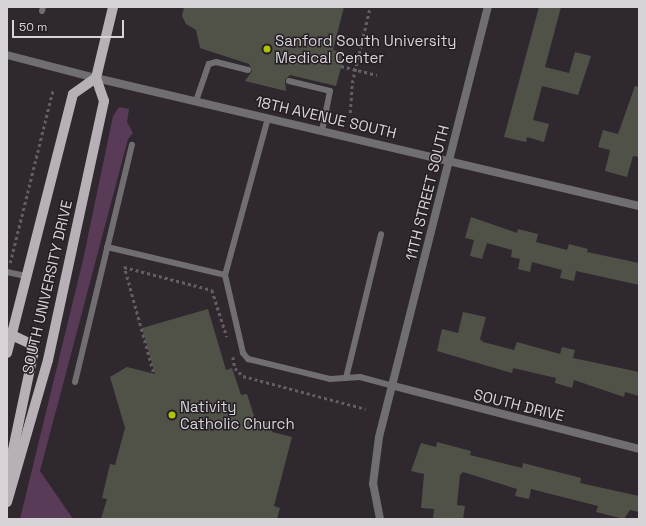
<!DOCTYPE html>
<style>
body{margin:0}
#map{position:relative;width:646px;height:526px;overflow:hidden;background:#2f282e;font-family:"Space Grotesk",sans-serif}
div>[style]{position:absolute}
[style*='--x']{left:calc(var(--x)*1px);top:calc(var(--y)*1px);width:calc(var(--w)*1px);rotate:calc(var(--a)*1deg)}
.green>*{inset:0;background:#593a57}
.building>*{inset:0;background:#505248}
.path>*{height:2.5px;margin-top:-1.25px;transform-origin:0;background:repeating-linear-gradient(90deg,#645e63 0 3px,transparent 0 6px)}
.service>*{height:6px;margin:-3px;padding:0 3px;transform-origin:3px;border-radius:3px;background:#716e71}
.minor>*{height:8px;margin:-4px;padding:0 4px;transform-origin:4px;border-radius:4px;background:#716e71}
.tertiary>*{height:8px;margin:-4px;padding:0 4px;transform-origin:4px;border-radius:4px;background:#716e71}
.primary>*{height:10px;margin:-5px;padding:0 5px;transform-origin:5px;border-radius:5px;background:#b8b0b7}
.dots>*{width:11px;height:11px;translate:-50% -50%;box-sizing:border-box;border:2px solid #251e25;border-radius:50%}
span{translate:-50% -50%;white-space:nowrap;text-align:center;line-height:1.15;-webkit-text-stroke:3px #251e25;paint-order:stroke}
.poi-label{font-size:15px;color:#d7d3d7}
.left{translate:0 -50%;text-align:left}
.street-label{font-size:15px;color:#d7d3d7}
.frame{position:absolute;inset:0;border:8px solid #d7d3d7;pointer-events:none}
.scale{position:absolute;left:12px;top:20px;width:112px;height:18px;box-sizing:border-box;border:2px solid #d7d3d7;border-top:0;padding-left:5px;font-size:12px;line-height:14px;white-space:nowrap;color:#d7d3d7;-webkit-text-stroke:3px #251e25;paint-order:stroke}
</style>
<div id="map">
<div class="green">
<div style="clip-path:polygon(119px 107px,129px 109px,127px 122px,133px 133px,128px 139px,40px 471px,73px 519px,20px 519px,83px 260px,113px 116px)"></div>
</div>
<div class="building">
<div style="clip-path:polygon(184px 7px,344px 7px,333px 50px,345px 53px,336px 86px,290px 75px,285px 80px,286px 91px,245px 81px,252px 71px,249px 64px,200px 48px,196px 30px,186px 24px,182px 16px)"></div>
<div style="clip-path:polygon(539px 7px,561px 7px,545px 67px,569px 73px,575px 52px,591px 56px,578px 95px,542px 86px,533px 120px,549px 124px,544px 142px,527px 137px,526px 142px,504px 137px)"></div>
<div style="clip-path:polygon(635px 86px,639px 87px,639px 157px,633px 156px,627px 177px,605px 171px,610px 150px,598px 147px,603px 130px,618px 134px)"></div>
<div style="clip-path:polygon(471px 217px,517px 233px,518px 229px,538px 234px,536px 242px,567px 250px,569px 244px,588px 249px,587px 252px,639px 263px,639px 285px,576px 271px,574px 281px,560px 278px,562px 270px,532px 262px,530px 272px,518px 269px,520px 259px,511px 257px,512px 250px,487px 243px,482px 259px,470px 256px,474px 240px,465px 238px)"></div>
<div style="clip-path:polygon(208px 309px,226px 370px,232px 368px,241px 395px,247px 394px,255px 419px,274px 423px,272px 432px,292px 437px,274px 506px,280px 508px,277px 519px,101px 519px,107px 499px,102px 498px,110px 464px,115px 465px,125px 428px,110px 377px,127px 367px,155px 374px,142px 328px)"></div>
<div style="clip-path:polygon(463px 312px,486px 317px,480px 339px,483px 342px,514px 350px,517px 342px,560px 354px,562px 347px,575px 350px,573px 358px,639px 372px,639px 396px,625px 392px,624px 397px,574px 380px,572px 388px,555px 383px,556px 378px,513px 368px,512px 373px,437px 351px,442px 329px,458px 333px)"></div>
<div style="clip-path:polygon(437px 442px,471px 451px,470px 455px,522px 468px,523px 463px,581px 478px,580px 483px,639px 496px,639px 512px,630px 510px,624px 519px,596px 512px,598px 506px,531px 489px,529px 499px,515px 496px,517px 489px,463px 472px,460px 475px,457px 505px,465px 506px,463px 519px,433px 519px,434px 509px,421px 508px,424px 474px,411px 471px,421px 443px,436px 447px)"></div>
</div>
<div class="path">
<div style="--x:341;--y:66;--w:37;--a:14"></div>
<div style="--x:350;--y:113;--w:30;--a:-86"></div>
<div style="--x:352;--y:83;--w:78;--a:-76.7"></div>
<div style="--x:10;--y:263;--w:179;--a:-76.1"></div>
<div style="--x:233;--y:357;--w:11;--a:80"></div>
<div style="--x:235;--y:368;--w:11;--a:45"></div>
<div style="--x:243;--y:376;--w:127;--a:15"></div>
<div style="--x:153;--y:372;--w:109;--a:-105.4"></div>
<div style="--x:124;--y:267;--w:91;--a:14.6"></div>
<div style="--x:212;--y:290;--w:49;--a:72.3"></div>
</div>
<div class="service">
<div style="--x:42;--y:11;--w:4;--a:-76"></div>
<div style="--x:289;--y:81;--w:42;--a:13.7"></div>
<div style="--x:330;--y:91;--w:41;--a:101.3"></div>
<div style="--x:196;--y:101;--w:39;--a:-71"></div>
<div style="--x:209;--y:64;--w:7;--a:-16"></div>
<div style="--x:216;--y:62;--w:33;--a:14"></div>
<div style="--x:268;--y:118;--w:163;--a:105.3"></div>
<div style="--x:225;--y:275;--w:80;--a:77"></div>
<div style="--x:243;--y:353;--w:8;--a:50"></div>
<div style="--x:248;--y:359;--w:84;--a:13.7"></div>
<div style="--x:330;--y:379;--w:30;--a:-4"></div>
<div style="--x:360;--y:377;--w:35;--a:15"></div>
<div style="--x:107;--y:247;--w:121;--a:13.3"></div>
<div style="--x:7;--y:272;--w:19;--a:12"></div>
<div style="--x:346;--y:378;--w:148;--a:-76.3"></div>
<div style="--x:75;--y:382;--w:244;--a:-76.5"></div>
</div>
<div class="minor">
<div style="--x:7;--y:55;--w:92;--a:14.5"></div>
<div style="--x:394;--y:386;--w:253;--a:14.4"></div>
<div style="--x:380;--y:519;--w:36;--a:-101"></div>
<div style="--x:373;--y:484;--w:47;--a:-82.7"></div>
<div style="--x:379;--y:437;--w:444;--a:-75.8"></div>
</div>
<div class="tertiary">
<div style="--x:96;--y:78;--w:558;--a:13.26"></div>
</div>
<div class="primary">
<div style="--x:7;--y:353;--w:267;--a:-75.7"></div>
<div style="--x:73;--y:94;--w:28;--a:-35"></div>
<div style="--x:7;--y:478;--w:126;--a:-78.1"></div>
<div style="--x:33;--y:355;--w:11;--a:-100"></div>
<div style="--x:31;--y:344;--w:21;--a:-155"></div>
<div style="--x:7;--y:502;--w:148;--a:-73.9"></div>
<div style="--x:48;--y:360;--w:265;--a:-77.8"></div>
<div style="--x:104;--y:101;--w:24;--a:-109"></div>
<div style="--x:96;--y:78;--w:73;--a:-76.5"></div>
</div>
<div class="dots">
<div style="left:267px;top:49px;background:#afc504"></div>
<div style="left:172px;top:415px;background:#afc504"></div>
</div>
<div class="poi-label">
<span class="left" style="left:275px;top:49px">Sanford South University<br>Medical Center</span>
<span class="left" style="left:180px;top:415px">Nativity<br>Catholic Church</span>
</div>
<div class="street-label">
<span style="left:326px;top:117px;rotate:13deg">18TH AVENUE SOUTH</span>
<span style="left:427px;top:193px;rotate:-76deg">11TH STREET SOUTH</span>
<span style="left:47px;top:287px;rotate:-77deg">SOUTH UNIVERSITY DRIVE</span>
<span style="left:519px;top:405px;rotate:14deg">SOUTH DRIVE</span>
</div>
<div class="frame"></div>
<div class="scale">50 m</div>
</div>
